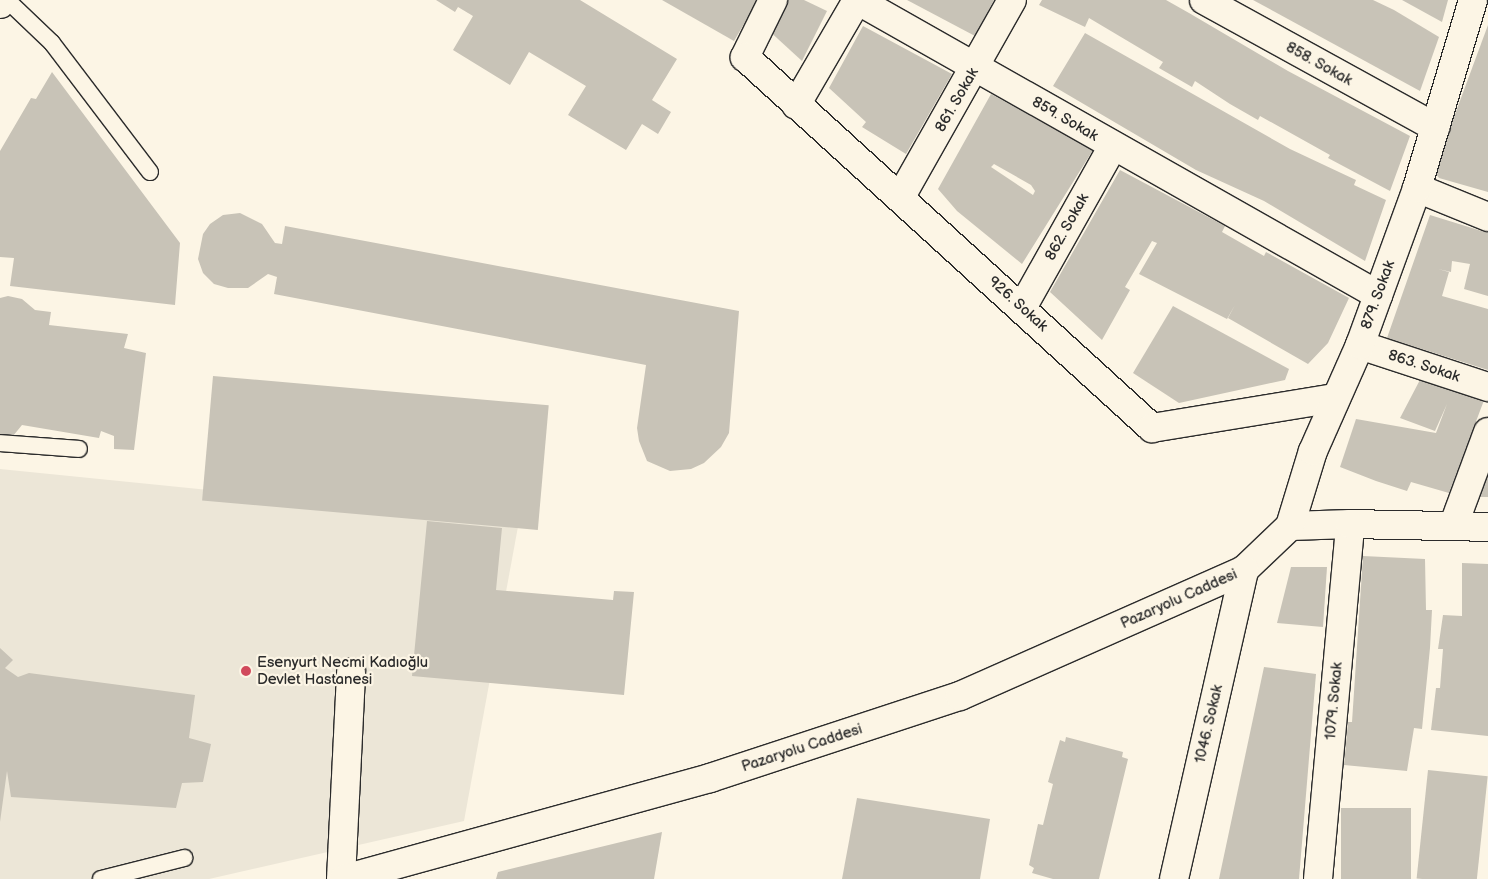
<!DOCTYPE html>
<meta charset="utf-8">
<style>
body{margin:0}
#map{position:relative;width:1488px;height:879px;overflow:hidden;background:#fcf5e5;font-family:"Balsamiq Sans",sans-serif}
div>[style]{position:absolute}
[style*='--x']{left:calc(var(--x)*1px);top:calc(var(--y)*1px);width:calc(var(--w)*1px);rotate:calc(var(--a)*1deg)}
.built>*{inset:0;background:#ece6d7}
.building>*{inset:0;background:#c8c3b7;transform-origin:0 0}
.roads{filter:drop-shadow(1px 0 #2b2b2b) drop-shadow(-1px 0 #2b2b2b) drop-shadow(0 1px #2b2b2b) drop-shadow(0 -1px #2b2b2b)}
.lane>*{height:16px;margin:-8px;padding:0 8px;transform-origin:8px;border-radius:8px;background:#fcf5e5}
.street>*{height:28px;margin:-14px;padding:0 14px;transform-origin:14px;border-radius:14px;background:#fcf5e5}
.secondary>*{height:28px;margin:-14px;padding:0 14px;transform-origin:14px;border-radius:14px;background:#fcf5e5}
.dots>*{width:14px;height:14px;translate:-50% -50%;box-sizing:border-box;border:2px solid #fcf5e5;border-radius:50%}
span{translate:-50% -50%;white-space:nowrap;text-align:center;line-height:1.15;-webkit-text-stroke:4.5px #fcf5e5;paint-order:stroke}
.street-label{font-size:15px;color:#2b2b2b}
.poi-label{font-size:15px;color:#2b2b2b}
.left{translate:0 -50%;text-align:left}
</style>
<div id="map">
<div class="built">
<div style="clip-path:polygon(0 469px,519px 521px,464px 821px,209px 879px,0 879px)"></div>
</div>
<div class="building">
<div style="clip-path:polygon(436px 0,580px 0,677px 59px,652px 100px,671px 112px,658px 134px,642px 124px,626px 150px,568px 115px,586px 86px,529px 52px,510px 85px,453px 50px,473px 16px,458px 7px,455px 12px)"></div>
<div style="clip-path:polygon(662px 0,758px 0,734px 41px)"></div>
<div style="clip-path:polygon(781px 0,804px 0,827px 11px,802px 61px,766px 28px)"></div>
<div style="clip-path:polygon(907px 0,994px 0,975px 36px)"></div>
<div style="clip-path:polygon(1042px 0,1166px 0,1189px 13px,1288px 71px,1410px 136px,1390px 191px,1328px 158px,1330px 155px,1260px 116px,1258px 120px,1230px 104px,1195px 81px,1192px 87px,1159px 68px,1163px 62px,1089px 18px,1085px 27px,1039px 5px)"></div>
<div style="clip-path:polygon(1253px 0,1373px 0,1394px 10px,1439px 37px,1420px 91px)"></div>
<div style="clip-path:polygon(1402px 0,1448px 0,1442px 22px)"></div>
<div style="clip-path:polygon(1488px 25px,1488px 192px,1439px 178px,1434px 171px)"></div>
<div style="clip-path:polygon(863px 26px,952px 74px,906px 154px,862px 127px,866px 122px,829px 88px)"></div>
<div style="clip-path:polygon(1085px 33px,1290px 149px,1356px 180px,1354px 185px,1386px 200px,1365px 261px,1264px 201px,1196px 170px,1053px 86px)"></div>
<div style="clip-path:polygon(52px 72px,180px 243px,175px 305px,10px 286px,14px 258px,0 257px,0 151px,31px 98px,36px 99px)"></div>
<div style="clip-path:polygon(evenodd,991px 94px,1093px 150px,1022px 264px,957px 211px,938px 189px,991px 94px,994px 164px,1031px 185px,1035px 191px,1033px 195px,991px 167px,994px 164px)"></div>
<div style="clip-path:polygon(1120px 170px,1225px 226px,1222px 232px,1264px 256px,1266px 252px,1349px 298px,1328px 343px,1308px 364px,1228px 318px,1235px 305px,1227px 319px,1139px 274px,1157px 243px,1152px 241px,1125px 287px,1130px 290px,1102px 340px,1050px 292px)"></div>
<div style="clip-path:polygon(240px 213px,262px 224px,275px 243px,282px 244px,285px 226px,739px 311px,729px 433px,721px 447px,704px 463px,691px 469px,670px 471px,647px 461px,639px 441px,637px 428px,646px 365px,274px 294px,277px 277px,268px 274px,248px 288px,228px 288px,214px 284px,203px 273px,198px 259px,203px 234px,210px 224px,223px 215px)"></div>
<div style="clip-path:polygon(1430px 215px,1488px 233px,1488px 296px,1464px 289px,1470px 264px,1452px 261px,1451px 272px,1438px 269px,1449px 272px,1442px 296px,1488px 309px,1488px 370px,1387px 338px)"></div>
<div style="clip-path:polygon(8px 296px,22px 299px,35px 310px,51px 312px,49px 325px,128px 334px,124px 348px,146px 353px,134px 450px,114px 449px,114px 436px,101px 431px,99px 438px,22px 425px,13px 436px,0 435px,0 298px)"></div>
<div style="clip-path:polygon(1173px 306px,1289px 369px,1285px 380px,1179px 403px,1133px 373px)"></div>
<div style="left:213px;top:376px;width:337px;height:125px;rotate:5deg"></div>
<div style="clip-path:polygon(1422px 376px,1486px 395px,1449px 493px,1411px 482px,1407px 491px,1376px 481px,1385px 454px,1376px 481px,1340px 467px,1356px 419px,1436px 433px,1447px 404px,1435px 431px,1400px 418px)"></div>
<div style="clip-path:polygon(1488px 454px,1488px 497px,1478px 497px)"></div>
<div style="clip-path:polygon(427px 521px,502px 528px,496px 590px,613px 600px,614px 591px,634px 592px,624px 695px,412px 676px)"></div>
<div style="clip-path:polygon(1363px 556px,1425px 559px,1426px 610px,1432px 610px,1430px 648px,1422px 729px,1414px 728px,1407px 771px,1344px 765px,1348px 722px,1352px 722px)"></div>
<div style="clip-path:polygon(1462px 563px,1488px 564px,1488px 736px,1431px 730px,1436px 688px,1440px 688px,1443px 649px,1438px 649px,1443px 615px,1462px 616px)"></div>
<div style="clip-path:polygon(1291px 567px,1327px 567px,1323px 627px,1277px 623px)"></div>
<div style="clip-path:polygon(0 648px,13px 660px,5px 668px,18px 677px,29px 673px,195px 695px,189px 738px,211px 744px,203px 782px,182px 783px,176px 808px,11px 797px,7px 771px,0 822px)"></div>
<div style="clip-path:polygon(1264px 667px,1316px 674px,1299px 879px,1219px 879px)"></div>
<div style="clip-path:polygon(1066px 737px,1123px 752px,1122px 757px,1128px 759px,1099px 879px,1053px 879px,1032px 873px,1034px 868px,1029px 865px,1038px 824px,1043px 825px,1053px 784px,1048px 782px,1060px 740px,1065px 742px)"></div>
<div style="left:1428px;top:770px;width:60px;height:109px;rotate:6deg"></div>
<div style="clip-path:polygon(857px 798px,990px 819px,980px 879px,842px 879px)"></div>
<div style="left:1341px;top:808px;width:70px;height:71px"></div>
<div style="clip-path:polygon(662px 832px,654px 879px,496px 879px,498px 872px)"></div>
</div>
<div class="roads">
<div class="lane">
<div style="--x:7;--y:0;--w:62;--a:43.7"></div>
<div style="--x:52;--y:43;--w:162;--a:52.8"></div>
<div style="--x:0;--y:443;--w:79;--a:4.3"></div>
<div style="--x:101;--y:879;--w:86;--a:-14.2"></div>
</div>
<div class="street">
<div style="--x:773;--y:0;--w:64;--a:116.2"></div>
<div style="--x:745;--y:57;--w:551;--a:42.35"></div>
<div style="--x:1152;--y:428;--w:186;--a:-9.3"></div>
<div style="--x:1204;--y:0;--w:264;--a:28.8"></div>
<div style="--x:796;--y:105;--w:121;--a:-59.8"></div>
<div style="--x:857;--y:0;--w:599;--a:29.52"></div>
<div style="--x:1417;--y:188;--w:77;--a:22.2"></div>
<div style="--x:900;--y:198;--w:227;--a:-60.5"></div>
<div style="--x:1022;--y:308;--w:186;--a:-60.7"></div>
<div style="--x:1360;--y:345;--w:135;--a:18.2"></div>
<div style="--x:1454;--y:524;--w:98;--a:-69.7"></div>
<div style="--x:341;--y:879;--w:207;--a:-87.2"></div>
<div style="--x:1318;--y:879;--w:356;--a:-84.8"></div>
</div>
<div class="secondary">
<div style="--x:0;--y:4;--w:5;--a:-53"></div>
<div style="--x:1290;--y:526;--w:60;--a:-1.9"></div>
<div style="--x:1350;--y:524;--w:138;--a:1.2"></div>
<div style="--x:344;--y:879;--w:380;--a:-15.4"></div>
<div style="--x:710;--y:778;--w:263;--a:-18.2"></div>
<div style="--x:960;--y:696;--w:311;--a:-23.9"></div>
<div style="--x:1244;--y:570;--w:64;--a:-43.7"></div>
<div style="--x:1290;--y:526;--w:78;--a:-73"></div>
<div style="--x:1313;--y:451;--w:116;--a:-66.1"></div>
<div style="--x:1360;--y:345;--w:167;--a:-70"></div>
<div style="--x:1417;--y:188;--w:196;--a:-73.4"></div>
<div style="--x:1174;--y:879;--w:317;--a:-77.2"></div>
</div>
</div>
<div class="dots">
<div style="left:246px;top:671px;background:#d1495b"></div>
</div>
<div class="street-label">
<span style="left:1319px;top:64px;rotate:29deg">858. Sokak</span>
<span style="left:957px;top:100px;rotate:-60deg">861. Sokak</span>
<span style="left:1065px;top:119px;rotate:30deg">859. Sokak</span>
<span style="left:1067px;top:227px;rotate:-61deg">862. Sokak</span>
<span style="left:1378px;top:295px;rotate:-70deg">879. Sokak</span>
<span style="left:1018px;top:304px;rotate:42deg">926. Sokak</span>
<span style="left:1424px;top:366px;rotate:18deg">863. Sokak</span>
<span style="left:1179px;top:599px;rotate:-24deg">Pazaryolu Caddesi</span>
<span style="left:1334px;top:701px;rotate:-85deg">1079. Sokak</span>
<span style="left:1209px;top:724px;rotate:-77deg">1046. Sokak</span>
<span style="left:802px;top:748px;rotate:-18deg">Pazaryolu Caddesi</span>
</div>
<div class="poi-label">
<span class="left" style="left:257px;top:671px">Esenyurt Necmi Kadıoğlu<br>Devlet Hastanesi</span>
</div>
</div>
